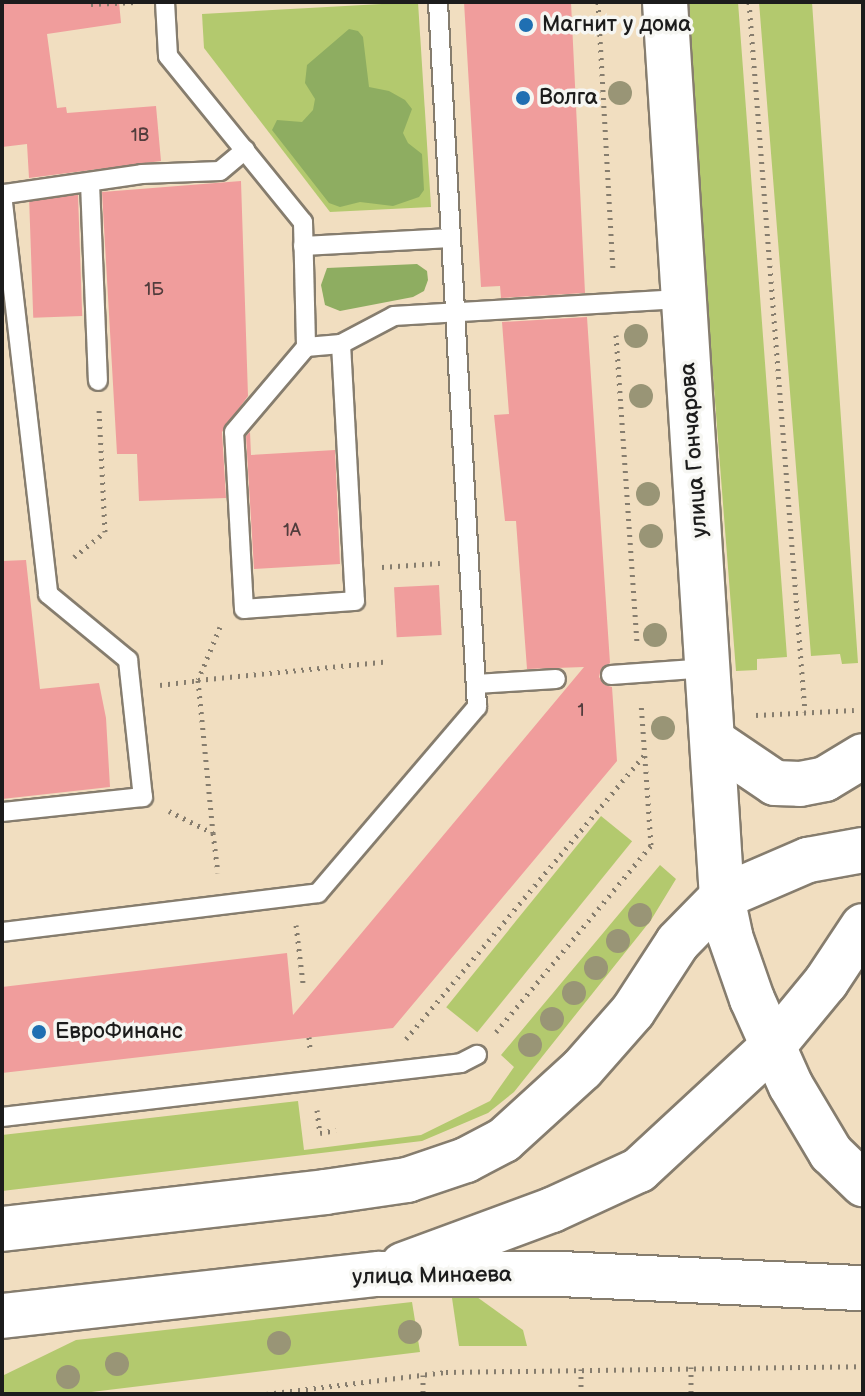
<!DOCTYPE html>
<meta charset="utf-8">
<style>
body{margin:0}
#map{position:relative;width:865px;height:1396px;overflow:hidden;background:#f1dec0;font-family:"Balsamiq Sans",sans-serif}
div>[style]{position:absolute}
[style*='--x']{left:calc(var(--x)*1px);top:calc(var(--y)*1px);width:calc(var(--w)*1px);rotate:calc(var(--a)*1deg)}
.green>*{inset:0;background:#b3c96e;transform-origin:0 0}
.forest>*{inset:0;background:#8ead61}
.building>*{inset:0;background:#f09d9c;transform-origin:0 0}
.path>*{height:5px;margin-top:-2.5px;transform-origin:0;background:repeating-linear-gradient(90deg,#867d6e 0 2px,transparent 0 8px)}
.roads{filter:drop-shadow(2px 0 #867d6e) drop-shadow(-2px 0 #867d6e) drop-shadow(0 2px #867d6e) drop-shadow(0 -2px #867d6e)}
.service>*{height:18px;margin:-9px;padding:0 9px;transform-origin:9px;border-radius:9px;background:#fff}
.secondary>*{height:44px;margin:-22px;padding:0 22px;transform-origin:22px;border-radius:22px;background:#fff}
.trees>*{width:24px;height:24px;margin:-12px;border-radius:50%;background:#999576}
.dots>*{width:22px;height:22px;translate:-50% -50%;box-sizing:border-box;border:4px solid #f6f6f2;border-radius:50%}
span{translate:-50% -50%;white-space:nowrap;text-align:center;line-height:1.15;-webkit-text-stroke:7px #f6f6f2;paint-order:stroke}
.number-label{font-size:18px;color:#513c3c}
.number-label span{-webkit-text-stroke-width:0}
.poi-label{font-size:22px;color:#1c1c1c}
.left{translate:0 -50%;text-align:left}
.street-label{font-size:22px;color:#1c1c1c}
.frame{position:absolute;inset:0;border:4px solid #1c1c1c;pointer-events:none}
</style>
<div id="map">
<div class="green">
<div style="clip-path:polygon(418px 2px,431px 207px,330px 212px,204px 48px,202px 14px)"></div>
<div style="clip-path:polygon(684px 2px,738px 2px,787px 657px,757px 659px,757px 670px,736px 671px)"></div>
<div style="clip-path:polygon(759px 2px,812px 2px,858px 663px,842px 664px,840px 654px,811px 656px)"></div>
<div style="left:601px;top:816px;width:40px;height:246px;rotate:39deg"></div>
<div style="clip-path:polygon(660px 865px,676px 879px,651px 920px,514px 1092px,488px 1113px,422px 1141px,2px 1191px,2px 1135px,298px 1101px,304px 1150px,421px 1135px,490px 1101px,514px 1067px,501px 1055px)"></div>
<div style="clip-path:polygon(477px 1297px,523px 1330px,527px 1346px,459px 1346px,452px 1298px)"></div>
<div style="clip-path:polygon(412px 1302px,420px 1352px,75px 1394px,2px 1394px,2px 1376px,76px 1340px)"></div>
</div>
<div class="forest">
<div style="clip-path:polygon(349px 29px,358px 31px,363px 37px,369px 87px,389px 91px,405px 100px,412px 109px,403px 133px,408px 143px,422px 154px,424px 190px,419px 197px,393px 206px,360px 202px,340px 207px,329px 203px,272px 130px,277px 120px,302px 122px,313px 110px,315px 99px,305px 83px,307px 65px)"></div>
<div style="clip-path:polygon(417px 264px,427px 271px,428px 280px,424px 291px,413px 297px,340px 311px,325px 305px,321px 285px,327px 268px)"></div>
</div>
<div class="building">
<div style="clip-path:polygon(2px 2px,119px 2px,121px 23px,47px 34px,57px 108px,66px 107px,67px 113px,156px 106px,161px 161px,29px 178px,27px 144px,2px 147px)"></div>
<div style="clip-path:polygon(464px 2px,571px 2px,585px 293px,501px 298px,500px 286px,481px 287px)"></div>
<div style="clip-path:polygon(241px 181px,248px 396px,222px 432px,226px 498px,139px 501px,137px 454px,117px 454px,102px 192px)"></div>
<div style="left:78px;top:195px;width:121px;height:49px;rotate:88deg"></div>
<div style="clip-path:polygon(587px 317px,610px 663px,601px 669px,599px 677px,605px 685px,612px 687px,617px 761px,393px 1028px,2px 1073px,2px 987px,287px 953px,293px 1015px,584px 667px,527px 669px,516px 521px,505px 521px,494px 415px,509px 414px,502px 322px)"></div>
<div style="clip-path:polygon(250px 432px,251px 455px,335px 450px,340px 564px,254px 569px,246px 436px)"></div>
<div style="clip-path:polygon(26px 560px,40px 689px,99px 683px,106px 718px,110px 787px,2px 799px,2px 561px)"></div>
<div style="left:439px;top:585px;width:50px;height:45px;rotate:87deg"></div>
</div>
<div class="path">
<div style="--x:598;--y:2;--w:271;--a:86.8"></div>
<div style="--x:749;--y:2;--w:712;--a:85.49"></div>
<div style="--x:91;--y:4;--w:45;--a:-2.5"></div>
<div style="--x:616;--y:335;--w:310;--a:86.1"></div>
<div style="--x:74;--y:557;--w:40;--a:-39"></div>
<div style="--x:105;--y:532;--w:122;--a:-92.8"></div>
<div style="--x:382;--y:567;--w:58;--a:-3.9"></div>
<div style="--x:220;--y:627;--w:57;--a:112.5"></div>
<div style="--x:198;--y:680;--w:186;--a:-5.6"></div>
<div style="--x:160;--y:685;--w:38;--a:-7"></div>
<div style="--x:198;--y:680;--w:154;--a:84.4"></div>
<div style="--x:756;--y:715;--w:98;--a:-2.9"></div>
<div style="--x:169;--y:811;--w:49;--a:26.6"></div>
<div style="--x:213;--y:833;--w:40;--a:82.9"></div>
<div style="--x:296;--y:925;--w:58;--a:83.1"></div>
<div style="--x:496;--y:1032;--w:243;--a:-50.3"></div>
<div style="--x:651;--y:845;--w:143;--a:-94"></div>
<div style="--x:309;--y:1037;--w:11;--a:85"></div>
<div style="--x:406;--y:1039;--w:371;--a:-50"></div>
<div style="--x:317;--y:1110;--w:23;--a:83"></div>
<div style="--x:320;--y:1133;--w:16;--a:-11"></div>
<div style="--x:691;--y:1367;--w:27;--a:90"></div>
<div style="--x:581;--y:1369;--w:25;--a:90"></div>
<div style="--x:423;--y:1375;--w:19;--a:90"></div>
<div style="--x:266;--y:1394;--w:181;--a:-7"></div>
<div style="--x:446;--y:1372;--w:417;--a:-0.8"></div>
</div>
<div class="roads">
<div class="service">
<div style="--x:165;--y:2;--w:54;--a:86.8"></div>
<div style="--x:168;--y:56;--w:214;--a:50.9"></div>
<div style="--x:303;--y:222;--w:125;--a:88.6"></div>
<div style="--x:90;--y:183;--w:198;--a:87.7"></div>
<div style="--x:2;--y:194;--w:403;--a:83.4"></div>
<div style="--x:48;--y:594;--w:104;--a:39.5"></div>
<div style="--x:128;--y:660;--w:138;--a:83.8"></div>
<div style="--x:143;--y:797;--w:142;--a:173.9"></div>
<div style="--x:5;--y:194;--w:138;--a:-8.3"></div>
<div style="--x:142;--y:174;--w:78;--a:-2.2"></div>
<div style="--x:220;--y:171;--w:33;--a:-40"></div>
<div style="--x:303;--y:246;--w:148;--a:-3.1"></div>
<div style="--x:341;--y:344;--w:257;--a:86.9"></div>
<div style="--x:355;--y:601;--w:111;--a:175.9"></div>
<div style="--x:244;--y:609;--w:177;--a:-93.2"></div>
<div style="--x:234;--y:432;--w:111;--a:-49.7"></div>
<div style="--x:306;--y:347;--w:35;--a:-5"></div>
<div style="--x:341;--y:344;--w:60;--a:-27.8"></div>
<div style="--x:394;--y:316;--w:290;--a:-3.4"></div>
<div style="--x:611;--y:675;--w:97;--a:-4.1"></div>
<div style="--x:476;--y:684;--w:80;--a:-3.6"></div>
<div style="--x:2;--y:932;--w:318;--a:-7"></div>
<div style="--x:318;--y:893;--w:245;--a:-49.5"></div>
<div style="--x:477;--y:707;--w:706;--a:-93.17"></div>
<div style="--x:2;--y:1117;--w:462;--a:-6.7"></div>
<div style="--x:461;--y:1063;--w:18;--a:-27"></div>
</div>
<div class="secondary">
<div style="--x:665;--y:2;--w:897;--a:86.36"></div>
<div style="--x:722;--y:897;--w:40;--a:78"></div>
<div style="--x:730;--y:936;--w:67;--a:70.8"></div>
<div style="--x:752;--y:999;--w:95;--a:65.9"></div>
<div style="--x:791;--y:1086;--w:78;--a:59.2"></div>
<div style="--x:831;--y:1153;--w:45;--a:44.1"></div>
<div style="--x:713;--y:741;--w:75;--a:34.1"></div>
<div style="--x:775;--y:783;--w:25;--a:2"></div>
<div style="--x:800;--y:784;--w:25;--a:-11"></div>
<div style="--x:825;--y:779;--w:44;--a:-31.2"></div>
<div style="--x:2;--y:1229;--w:325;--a:-6.5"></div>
<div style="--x:325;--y:1192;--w:83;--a:-8.3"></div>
<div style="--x:407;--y:1180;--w:62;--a:-18.7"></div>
<div style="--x:466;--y:1160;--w:43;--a:-27.8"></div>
<div style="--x:504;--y:1140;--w:105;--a:-42.3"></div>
<div style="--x:582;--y:1069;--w:77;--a:-48.7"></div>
<div style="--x:633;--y:1011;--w:82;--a:-56.9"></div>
<div style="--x:678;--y:942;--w:63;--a:-45.6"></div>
<div style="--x:722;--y:897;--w:94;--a:-23.3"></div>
<div style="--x:808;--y:860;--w:56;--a:-10.3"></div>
<div style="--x:403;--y:1265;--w:159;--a:-20.3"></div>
<div style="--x:552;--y:1210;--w:96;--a:-24.7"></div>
<div style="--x:639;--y:1170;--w:184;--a:-42.8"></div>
<div style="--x:774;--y:1045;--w:82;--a:-50.5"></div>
<div style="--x:826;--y:982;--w:67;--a:-56.5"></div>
<div style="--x:2;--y:1316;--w:379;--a:-6.4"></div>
<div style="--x:379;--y:1274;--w:182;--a:0"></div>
<div style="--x:561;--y:1274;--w:302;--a:2.7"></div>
</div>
</div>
<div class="trees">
<div style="left:620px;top:93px"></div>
<div style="left:636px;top:336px"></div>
<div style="left:641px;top:396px"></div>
<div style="left:648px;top:494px"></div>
<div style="left:651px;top:536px"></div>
<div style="left:655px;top:635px"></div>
<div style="left:663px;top:728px"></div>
<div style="left:640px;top:915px"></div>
<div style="left:618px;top:941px"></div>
<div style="left:596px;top:968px"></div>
<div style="left:574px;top:993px"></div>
<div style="left:552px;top:1019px"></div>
<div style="left:530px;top:1045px"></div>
<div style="left:410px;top:1332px"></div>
<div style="left:279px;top:1343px"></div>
<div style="left:117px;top:1364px"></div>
<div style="left:68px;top:1377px"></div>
</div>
<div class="dots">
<div style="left:526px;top:25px;background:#1f6fb2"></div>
<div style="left:523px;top:98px;background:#1f6fb2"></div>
<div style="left:39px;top:1032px;background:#1f6fb2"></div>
</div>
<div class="number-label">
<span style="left:140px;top:136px">1В</span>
<span style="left:154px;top:290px">1Б</span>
<span style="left:292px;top:531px">1А</span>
<span style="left:581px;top:711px">1</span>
</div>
<div class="poi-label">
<span class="left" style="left:542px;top:25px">Магнит у дома</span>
<span class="left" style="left:539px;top:98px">Волга</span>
<span class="left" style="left:55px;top:1032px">ЕвроФинанс</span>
</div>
<div class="street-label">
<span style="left:694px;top:450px;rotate:-94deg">улица Гончарова</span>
<span style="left:432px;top:1276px;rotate:-1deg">улица Минаева</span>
</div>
<div class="frame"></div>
</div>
